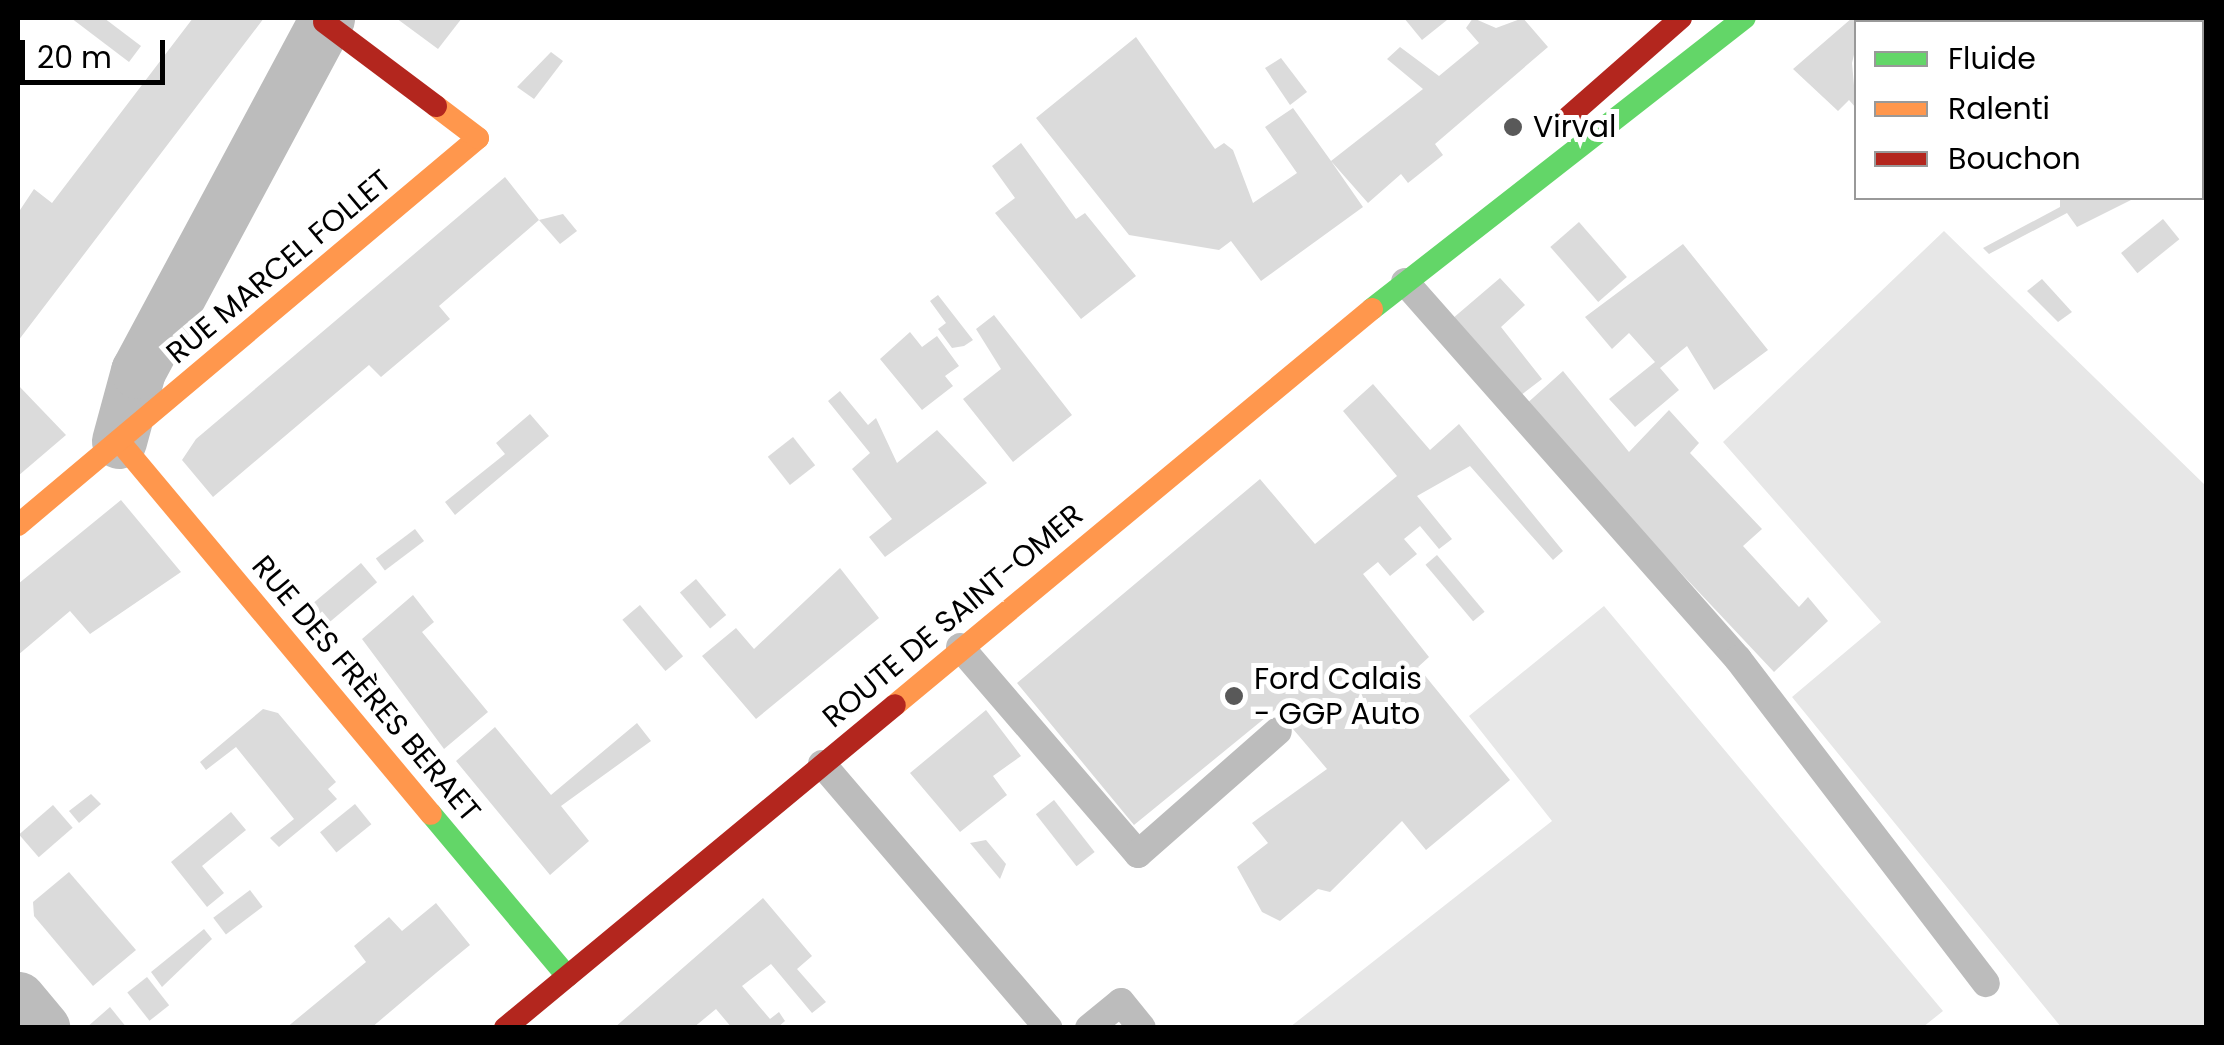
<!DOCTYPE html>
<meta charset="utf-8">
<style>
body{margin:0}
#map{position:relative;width:2224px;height:1045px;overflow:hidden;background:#fff;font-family:Poppins,sans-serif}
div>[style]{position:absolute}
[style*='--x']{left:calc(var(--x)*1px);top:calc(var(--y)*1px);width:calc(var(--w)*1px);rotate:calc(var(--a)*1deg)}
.green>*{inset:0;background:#e7e7e7}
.building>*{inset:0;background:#dbdbdb;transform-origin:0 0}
.lane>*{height:28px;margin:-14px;padding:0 14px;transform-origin:14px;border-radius:14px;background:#bcbcbc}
.street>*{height:55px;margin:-27.5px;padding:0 27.5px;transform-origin:27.5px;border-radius:27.5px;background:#bcbcbc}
.fast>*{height:22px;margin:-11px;padding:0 11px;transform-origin:11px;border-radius:11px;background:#63d668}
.slow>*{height:22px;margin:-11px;padding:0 11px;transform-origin:11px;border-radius:11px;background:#ff974d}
.jam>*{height:22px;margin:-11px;padding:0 11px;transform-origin:11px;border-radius:11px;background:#b3261e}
.dots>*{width:28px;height:28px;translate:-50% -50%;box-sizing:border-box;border:5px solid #fff;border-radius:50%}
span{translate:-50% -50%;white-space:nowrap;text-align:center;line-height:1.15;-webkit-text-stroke:10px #fff;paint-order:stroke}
.poi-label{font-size:30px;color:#000}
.left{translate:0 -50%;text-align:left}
.street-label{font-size:30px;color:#000}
.frame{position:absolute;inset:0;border:20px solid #000;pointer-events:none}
.legend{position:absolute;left:1854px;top:20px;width:350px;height:180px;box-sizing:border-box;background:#fff;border:2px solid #999;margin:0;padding:12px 18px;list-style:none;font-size:30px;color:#000}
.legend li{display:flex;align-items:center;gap:20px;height:50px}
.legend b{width:50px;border:2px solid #999}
.scale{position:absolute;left:20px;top:40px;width:145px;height:45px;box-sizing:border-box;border:5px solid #000;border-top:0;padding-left:12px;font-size:30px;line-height:35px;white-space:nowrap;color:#000;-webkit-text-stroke:8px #fff;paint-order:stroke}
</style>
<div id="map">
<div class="green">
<div style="clip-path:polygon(1944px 231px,2206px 486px,2206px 1027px,2061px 1027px,1792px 697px,1881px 622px,1723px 442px)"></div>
<div style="clip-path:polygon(1604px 606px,1943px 1011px,1923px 1027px,1290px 1027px,1552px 821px,1469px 716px)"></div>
</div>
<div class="building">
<div style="clip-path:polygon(71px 18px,104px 18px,141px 46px,129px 62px)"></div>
<div style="clip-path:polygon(193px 18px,264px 18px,18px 341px,18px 213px,34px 189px,52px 203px)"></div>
<div style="clip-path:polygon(396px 18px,462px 18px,438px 49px)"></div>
<div style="clip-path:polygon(1404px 18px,1445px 18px,1447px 20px,1422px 40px)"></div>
<div style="clip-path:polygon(1473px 18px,1496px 28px,1523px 18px,1548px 47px,1435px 144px,1443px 155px,1408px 183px,1401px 174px,1368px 203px,1331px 161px,1363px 207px,1261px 281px,1231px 241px,1219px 250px,1129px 235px,1036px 118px,1136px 37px,1215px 149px,1224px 143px,1233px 150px,1253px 203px,1297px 173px,1265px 127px,1293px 108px,1331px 161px,1423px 89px,1387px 59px,1400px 47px,1439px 76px,1479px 43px,1466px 28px)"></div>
<div style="clip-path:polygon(1852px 18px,1862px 22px,1852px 63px,1856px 108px,1849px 100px,1838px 111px,1793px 69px)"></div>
<div style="left:1940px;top:18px;width:217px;height:4px"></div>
<div style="clip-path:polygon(551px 52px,563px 61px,534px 99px,517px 87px)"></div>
<div style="clip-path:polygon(1281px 58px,1307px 92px,1290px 105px,1265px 68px)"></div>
<div style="clip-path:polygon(1021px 143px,1076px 219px,1085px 213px,1136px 276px,1081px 319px,995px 213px,1015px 198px,992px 166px)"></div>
<div style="clip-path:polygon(505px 177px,539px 220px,439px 306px,450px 319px,381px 377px,369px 365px,213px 497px,182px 460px,196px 439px)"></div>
<div style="clip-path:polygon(2060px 198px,2135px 198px,2077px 227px,2067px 213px,1989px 254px,1983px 248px,2060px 207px)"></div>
<div style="clip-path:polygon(563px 214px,577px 231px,560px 244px,539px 220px)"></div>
<div style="left:2163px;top:219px;width:26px;height:54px;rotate:51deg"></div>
<div style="left:1579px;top:222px;width:73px;height:38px;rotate:49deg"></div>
<div style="clip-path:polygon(1683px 244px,1768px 350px,1714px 390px,1687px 346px,1660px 368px,1679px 390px,1635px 427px,1609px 399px,1655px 362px,1629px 333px,1612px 349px,1585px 317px)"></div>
<div style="clip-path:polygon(1500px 278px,1525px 305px,1501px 327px,1542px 379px,1516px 399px,1452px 319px)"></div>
<div style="clip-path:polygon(2042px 279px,2072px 312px,2058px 322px,2027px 291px)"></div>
<div style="clip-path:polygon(938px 295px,973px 340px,964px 346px,952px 348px,938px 329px,946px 323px,930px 301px)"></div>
<div style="clip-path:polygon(994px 315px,1072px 415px,1013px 462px,963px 399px,1001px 369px,976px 329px)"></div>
<div style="clip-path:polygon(910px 332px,922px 347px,937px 336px,959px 366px,945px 376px,953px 386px,922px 410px,880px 359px)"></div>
<div style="clip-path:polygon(1563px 371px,1629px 452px,1669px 410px,1699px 443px,1690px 453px,1762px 529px,1743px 546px,1799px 607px,1808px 597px,1828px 621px,1774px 672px,1524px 406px)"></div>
<div style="clip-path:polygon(1373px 384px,1430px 450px,1459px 424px,1563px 551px,1553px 560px,1470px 466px,1417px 496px,1452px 539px,1439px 549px,1420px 526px,1404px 539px,1417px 554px,1390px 576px,1378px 562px,1363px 574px,1429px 657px,1418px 667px,1510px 780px,1426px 850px,1402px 821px,1330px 892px,1318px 889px,1280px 921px,1262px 912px,1237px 867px,1268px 843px,1252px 823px,1327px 769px,1276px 709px,1134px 825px,1017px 683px,1260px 479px,1315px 544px,1397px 476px,1343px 411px)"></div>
<div style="clip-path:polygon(18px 385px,66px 435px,18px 476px)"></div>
<div style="clip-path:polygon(840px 391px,868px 425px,876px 418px,897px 463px,937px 430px,987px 483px,885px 557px,869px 537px,892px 519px,852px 469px,870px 453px,828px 401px)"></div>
<div style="clip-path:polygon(530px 414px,549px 436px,455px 515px,445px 502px,505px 454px,496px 443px)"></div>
<div style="left:793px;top:437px;width:36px;height:32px;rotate:52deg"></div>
<div style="clip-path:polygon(121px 500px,181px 572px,90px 634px,70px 611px,18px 655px,18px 584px)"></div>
<div style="left:415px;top:529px;width:15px;height:49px;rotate:53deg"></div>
<div style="left:1437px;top:555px;width:74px;height:15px;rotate:50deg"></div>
<div style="left:361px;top:563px;width:25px;height:72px;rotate:50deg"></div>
<div style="clip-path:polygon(840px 568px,879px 618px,756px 719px,702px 656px,736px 628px,754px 649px)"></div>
<div style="left:696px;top:579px;width:47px;height:21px;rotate:50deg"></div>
<div style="clip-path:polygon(413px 595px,434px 622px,422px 632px,488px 712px,444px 749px,362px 639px)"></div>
<div style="left:640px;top:605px;width:67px;height:23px;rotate:50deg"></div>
<div style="clip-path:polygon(263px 709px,278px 713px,336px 782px,328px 789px,337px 799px,279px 847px,270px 838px,294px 819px,236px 747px,206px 770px,200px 762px)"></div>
<div style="clip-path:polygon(986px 710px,1021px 756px,993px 776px,1007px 795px,960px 832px,910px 773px)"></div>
<div style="clip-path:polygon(637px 723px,651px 741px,561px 806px,589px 841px,550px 875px,456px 761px,495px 727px,551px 795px)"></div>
<div style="clip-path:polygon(91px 794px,101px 804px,79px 823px,69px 811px)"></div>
<div style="left:1054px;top:800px;width:66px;height:23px;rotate:52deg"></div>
<div style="left:355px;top:804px;width:26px;height:45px;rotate:51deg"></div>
<div style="left:53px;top:805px;width:30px;height:45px;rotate:49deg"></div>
<div style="clip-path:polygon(231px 812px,246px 830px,202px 866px,224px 893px,207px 907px,171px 862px)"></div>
<div style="clip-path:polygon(986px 840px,1006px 864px,1000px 879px,970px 843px)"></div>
<div style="clip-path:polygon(69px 872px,136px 950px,93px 986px,34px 916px,33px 902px)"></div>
<div style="left:250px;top:890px;width:21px;height:46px;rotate:53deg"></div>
<div style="clip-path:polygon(763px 898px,812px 956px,797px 969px,826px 1002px,812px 1013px,771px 964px,742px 986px,770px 1019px,779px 1012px,785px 1021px,777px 1028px,732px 1028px,716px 1009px,693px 1028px,614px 1028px)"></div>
<div style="clip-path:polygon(436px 903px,470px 945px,436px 973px,371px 1028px,286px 1028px,366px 962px,354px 946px,389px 917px,402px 931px)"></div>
<div style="clip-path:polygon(204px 929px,212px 939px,162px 987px,151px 972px)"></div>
<div style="left:147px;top:977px;width:36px;height:25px;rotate:52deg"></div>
<div style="clip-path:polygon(110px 1007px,127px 1028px,86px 1028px)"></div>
</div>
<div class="lane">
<div style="--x:1405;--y:282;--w:503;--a:48.55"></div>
<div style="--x:1738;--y:659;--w:408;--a:52.6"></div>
<div style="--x:960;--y:647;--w:273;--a:49.3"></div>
<div style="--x:1138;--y:854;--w:186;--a:-41.3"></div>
<div style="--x:822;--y:764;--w:348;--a:49.4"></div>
<div style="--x:1089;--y:1028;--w:41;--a:-39.1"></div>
<div style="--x:1121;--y:1002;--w:33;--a:51"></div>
</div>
<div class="street">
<div style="--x:119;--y:441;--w:73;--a:-74.8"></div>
<div style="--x:138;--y:371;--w:400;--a:-61.8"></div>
<div style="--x:18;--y:999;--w:38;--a:50"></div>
</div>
<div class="fast">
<div style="--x:1372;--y:309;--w:473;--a:-38"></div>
<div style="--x:431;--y:814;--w:212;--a:50"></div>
</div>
<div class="slow">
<div style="--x:119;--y:441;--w:486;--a:50.1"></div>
<div style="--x:18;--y:525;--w:601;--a:-40.07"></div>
<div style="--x:478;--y:138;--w:53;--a:-142.7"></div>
<div style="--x:895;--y:705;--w:620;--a:-39.7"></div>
</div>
<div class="jam">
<div style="--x:324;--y:22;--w:140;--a:36.9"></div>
<div style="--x:1566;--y:119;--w:153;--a:-41.3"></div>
<div style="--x:505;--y:1028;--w:506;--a:-39.63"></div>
</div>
<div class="dots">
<div style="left:1513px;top:127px;background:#595959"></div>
<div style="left:1234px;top:696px;background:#595959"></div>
</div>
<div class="poi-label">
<span class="left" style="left:1533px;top:127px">Virval</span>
<span class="left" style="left:1254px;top:696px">Ford Calais<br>- GGP Auto</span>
</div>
<div class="street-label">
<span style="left:279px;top:267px;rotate:-40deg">RUE MARCEL FOLLET</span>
<span style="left:953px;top:616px;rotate:-40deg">ROUTE DE SAINT-OMER</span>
<span style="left:366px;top:689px;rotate:50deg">RUE DES FRÈRES BERAET</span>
</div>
<div class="frame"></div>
<ul class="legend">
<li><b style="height:12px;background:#63d668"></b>Fluide</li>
<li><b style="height:12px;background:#ff974d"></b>Ralenti</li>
<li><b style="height:12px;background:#b3261e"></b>Bouchon</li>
</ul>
<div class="scale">20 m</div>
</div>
